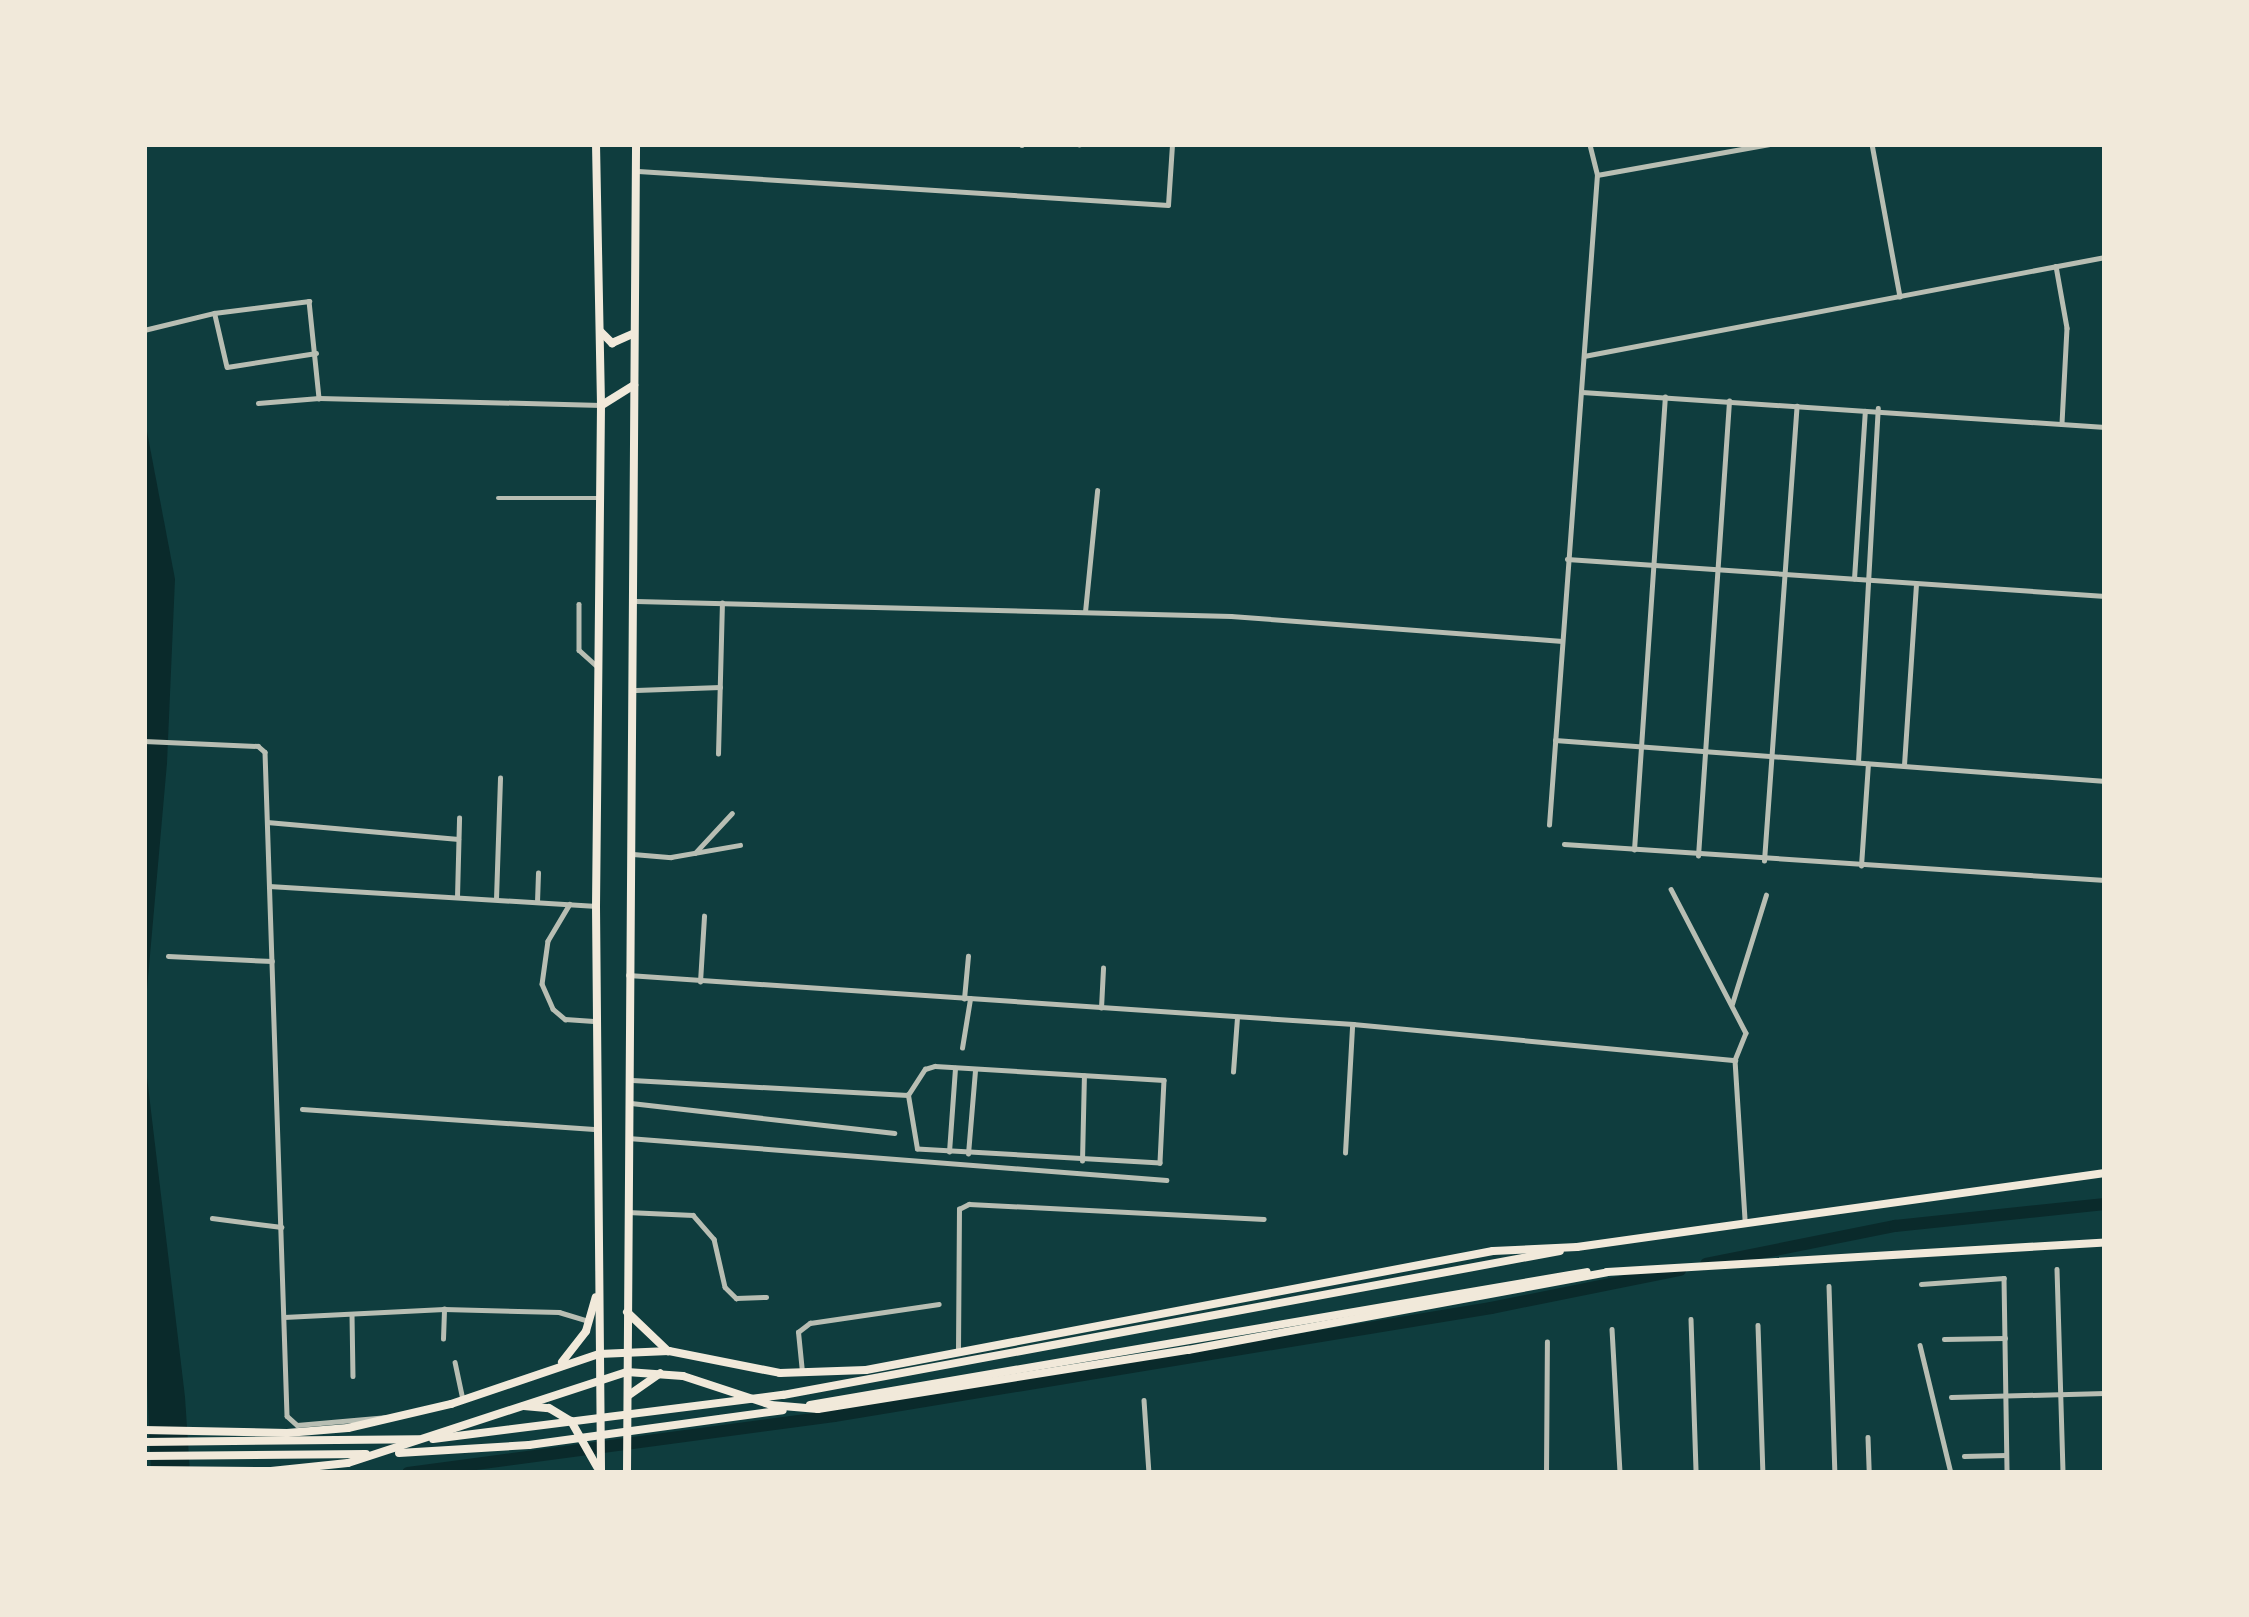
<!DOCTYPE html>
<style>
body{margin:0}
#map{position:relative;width:2249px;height:1617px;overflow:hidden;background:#0f3d3e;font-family:Montserrat,sans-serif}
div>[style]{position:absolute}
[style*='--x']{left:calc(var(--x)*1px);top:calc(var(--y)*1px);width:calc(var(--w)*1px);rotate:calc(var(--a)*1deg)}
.water>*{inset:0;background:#0a2a2b}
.canal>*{height:12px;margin:-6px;padding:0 6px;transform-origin:6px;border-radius:6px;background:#0a2a2b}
.minor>*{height:4.5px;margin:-2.25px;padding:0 2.25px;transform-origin:2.25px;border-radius:2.25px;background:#b8beb3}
.primary>*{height:8px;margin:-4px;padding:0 4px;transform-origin:4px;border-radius:4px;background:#f1e9da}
span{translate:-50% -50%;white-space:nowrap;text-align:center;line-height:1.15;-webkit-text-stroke:12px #f1e9da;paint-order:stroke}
.frame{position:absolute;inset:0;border:147px solid #f1e9da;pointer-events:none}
</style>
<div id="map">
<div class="water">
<div style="clip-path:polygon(144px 416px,175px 579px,167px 763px,144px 1023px)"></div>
<div style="clip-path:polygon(144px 1052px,185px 1397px,190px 1473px,151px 1473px,144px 1315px)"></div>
</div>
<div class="canal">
<div style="--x:1706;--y:1264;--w:193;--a:-11.4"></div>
<div style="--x:1895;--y:1226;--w:211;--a:-6"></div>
<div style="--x:408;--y:1473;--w:430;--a:-7.6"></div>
<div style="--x:834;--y:1416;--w:666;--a:-9.33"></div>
<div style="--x:1491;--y:1308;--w:193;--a:-11.4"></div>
</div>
<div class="minor">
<div style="--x:1022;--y:144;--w:1;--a:90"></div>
<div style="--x:1872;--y:144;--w:155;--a:79.6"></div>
<div style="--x:1079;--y:145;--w:1;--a:-90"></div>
<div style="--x:638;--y:171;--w:531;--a:3.67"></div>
<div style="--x:1168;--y:205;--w:61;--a:-86.2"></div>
<div style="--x:1597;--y:175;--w:175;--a:-10.2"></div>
<div style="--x:2056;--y:266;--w:63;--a:79.9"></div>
<div style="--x:2067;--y:328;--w:96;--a:93"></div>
<div style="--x:215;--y:315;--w:53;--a:77"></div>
<div style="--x:227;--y:367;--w:90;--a:-8.9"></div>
<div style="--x:144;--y:330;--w:72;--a:-13.7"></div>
<div style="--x:214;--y:313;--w:96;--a:-7.2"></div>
<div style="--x:309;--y:301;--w:98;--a:84.1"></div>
<div style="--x:1584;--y:356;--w:530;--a:-10.76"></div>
<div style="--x:1582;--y:392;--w:524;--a:3.83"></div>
<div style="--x:258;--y:403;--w:61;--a:-4.7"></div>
<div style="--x:319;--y:398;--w:282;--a:1.4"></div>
<div style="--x:498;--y:498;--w:102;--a:0"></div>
<div style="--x:1567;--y:559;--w:539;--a:3.93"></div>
<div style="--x:1854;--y:579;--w:168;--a:-86.3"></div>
<div style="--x:636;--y:601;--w:595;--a:1.44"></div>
<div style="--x:1231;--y:616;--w:332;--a:4.3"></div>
<div style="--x:579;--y:604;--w:46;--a:90"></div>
<div style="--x:579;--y:650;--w:25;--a:42"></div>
<div style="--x:1085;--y:612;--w:122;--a:-84.3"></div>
<div style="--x:636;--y:690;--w:84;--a:-2"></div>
<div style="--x:1555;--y:740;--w:552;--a:4.26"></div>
<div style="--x:144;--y:741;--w:114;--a:2.5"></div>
<div style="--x:258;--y:746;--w:9;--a:41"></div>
<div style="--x:265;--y:752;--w:664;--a:88.1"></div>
<div style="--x:287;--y:1416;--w:13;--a:42"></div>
<div style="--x:297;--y:1425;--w:91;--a:-5"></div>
<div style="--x:718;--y:754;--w:151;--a:-88.5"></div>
<div style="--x:1858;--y:762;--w:354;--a:-86.8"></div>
<div style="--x:1904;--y:765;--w:180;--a:-86.2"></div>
<div style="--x:267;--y:822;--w:192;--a:5.1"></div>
<div style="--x:1549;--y:825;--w:652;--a:-85.78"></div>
<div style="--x:1597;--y:175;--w:32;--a:-104"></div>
<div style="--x:1564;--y:844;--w:542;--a:3.81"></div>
<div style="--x:1634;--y:850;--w:454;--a:-86.1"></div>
<div style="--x:695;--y:853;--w:54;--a:-47.2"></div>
<div style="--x:633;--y:854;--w:38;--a:5"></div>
<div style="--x:671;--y:857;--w:70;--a:-9.9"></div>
<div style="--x:1698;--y:856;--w:456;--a:-86.1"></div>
<div style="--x:1764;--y:861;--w:456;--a:-85.9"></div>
<div style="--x:1861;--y:866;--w:102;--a:-86.1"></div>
<div style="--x:269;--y:886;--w:328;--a:3.5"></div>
<div style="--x:1671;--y:889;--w:162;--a:62.5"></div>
<div style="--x:1746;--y:1033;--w:29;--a:112"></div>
<div style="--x:457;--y:897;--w:79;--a:-88.5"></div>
<div style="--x:496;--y:899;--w:121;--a:-88.1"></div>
<div style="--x:537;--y:902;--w:29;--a:-88"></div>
<div style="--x:570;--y:904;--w:43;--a:120.7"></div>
<div style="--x:548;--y:941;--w:43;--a:97.9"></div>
<div style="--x:542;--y:984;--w:27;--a:66"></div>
<div style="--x:553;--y:1009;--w:16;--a:40"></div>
<div style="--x:565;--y:1019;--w:32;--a:4"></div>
<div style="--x:168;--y:956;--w:104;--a:2.8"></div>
<div style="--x:628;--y:975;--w:727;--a:3.87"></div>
<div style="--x:1353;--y:1024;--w:384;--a:5.4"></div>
<div style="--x:1735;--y:1060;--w:161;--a:86.4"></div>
<div style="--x:700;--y:982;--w:66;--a:-86.5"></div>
<div style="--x:964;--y:999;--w:43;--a:-84.7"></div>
<div style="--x:1732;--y:1004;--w:114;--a:-72.7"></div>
<div style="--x:1101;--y:1008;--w:40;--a:-87.1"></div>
<div style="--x:962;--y:1048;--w:50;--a:-80.7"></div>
<div style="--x:935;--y:1066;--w:229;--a:3.5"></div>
<div style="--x:1164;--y:1080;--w:83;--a:92.8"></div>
<div style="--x:1160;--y:1163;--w:243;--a:-176.7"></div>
<div style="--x:917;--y:1149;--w:55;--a:-99.5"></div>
<div style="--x:908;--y:1095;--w:31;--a:-57"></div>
<div style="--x:925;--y:1069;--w:10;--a:-17"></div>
<div style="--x:1233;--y:1072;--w:55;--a:-85.8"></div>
<div style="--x:632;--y:1080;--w:276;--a:3.1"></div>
<div style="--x:631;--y:1103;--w:265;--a:6.5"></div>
<div style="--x:302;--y:1109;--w:296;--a:3.9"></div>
<div style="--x:628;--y:1138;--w:540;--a:4.46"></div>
<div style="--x:949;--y:1152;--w:84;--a:-85.9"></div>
<div style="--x:1345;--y:1153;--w:126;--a:-86.8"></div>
<div style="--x:968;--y:1154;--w:84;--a:-85.2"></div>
<div style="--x:1082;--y:1161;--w:85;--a:-88.7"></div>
<div style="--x:627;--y:1212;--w:66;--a:2.6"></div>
<div style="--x:693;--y:1215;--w:32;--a:49"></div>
<div style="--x:714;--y:1239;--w:49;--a:77.1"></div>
<div style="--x:725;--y:1287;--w:16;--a:45"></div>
<div style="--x:736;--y:1298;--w:30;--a:-2"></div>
<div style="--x:212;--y:1218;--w:70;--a:7.4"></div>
<div style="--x:2057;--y:1269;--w:204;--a:88.3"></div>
<div style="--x:1921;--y:1284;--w:83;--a:-4.1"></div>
<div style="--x:2004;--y:1278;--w:195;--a:89.1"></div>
<div style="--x:1829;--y:1286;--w:187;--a:88.2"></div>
<div style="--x:352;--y:1314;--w:62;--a:89.1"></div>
<div style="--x:284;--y:1317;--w:160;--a:-2.9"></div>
<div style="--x:444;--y:1309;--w:115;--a:1.5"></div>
<div style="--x:559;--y:1312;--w:31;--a:17"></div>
<div style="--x:1691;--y:1319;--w:154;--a:88.1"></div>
<div style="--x:1758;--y:1325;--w:148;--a:88.1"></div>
<div style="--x:1612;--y:1329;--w:144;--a:86.8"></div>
<div style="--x:443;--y:1339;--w:30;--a:-88"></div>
<div style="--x:1944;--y:1339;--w:61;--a:-0.9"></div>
<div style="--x:1920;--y:1345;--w:132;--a:76.4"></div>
<div style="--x:958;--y:1351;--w:142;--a:-89.6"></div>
<div style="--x:959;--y:1209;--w:11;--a:-27"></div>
<div style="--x:969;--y:1204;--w:295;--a:2.9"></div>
<div style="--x:455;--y:1362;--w:39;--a:78"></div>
<div style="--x:802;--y:1372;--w:40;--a:-95.7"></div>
<div style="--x:798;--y:1332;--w:15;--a:-37"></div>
<div style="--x:810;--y:1323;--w:130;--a:-8.4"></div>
<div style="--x:1951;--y:1397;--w:154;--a:-1.5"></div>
<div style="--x:1144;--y:1400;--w:73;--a:86.1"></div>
<div style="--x:1868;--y:1437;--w:36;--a:88"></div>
<div style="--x:1964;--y:1456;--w:42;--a:-1.4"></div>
<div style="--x:1546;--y:1473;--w:131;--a:-89.6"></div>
</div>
<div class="primary">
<div style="--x:596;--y:144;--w:261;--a:88.9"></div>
<div style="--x:601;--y:405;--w:501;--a:90.57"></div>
<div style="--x:596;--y:906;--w:567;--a:89.49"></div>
<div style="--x:601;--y:332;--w:16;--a:45"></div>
<div style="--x:612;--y:343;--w:22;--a:-24"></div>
<div style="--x:602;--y:405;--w:38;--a:-32"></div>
<div style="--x:627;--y:1312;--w:57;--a:43.6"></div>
<div style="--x:562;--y:1362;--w:39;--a:-52"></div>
<div style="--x:586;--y:1331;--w:35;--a:-74"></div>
<div style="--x:629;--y:1395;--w:38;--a:-35"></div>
<div style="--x:810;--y:1405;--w:788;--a:-9.71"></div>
<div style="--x:524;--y:1406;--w:25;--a:5"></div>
<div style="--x:549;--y:1408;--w:26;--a:31"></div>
<div style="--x:571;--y:1421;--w:53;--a:60.5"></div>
<div style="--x:144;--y:1430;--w:143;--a:1.2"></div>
<div style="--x:287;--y:1433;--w:61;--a:-4.7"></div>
<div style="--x:348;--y:1428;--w:106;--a:-13.1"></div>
<div style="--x:451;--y:1404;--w:156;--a:-18.7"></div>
<div style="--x:599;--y:1354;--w:70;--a:-2.5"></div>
<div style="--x:669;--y:1351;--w:113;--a:11.2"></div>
<div style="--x:780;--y:1373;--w:86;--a:-2"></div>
<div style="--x:866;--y:1370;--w:638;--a:-10.75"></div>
<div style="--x:1493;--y:1251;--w:84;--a:-2.7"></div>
<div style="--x:1577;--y:1247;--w:533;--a:-7.98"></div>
<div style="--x:433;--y:1439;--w:353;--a:-7.2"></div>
<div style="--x:783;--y:1395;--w:790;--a:-10.5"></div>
<div style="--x:144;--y:1442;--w:274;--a:-0.6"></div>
<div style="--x:399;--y:1453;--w:130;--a:-3.5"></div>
<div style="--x:529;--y:1445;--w:256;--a:-7.8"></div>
<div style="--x:144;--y:1456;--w:222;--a:-0.5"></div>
<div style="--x:144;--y:1470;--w:127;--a:0.5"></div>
<div style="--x:271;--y:1471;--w:77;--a:-5.9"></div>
<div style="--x:348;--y:1463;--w:293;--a:-18.1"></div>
<div style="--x:627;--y:1372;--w:56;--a:4.1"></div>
<div style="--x:683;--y:1376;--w:93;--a:18.2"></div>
<div style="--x:771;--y:1405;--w:47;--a:4.9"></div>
<div style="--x:818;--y:1409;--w:375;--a:-9.1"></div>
<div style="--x:1188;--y:1350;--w:426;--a:-10.5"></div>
<div style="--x:1607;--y:1272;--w:499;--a:-3.4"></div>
<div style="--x:627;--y:1473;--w:1329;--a:-89.61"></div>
</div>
<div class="frame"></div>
</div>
